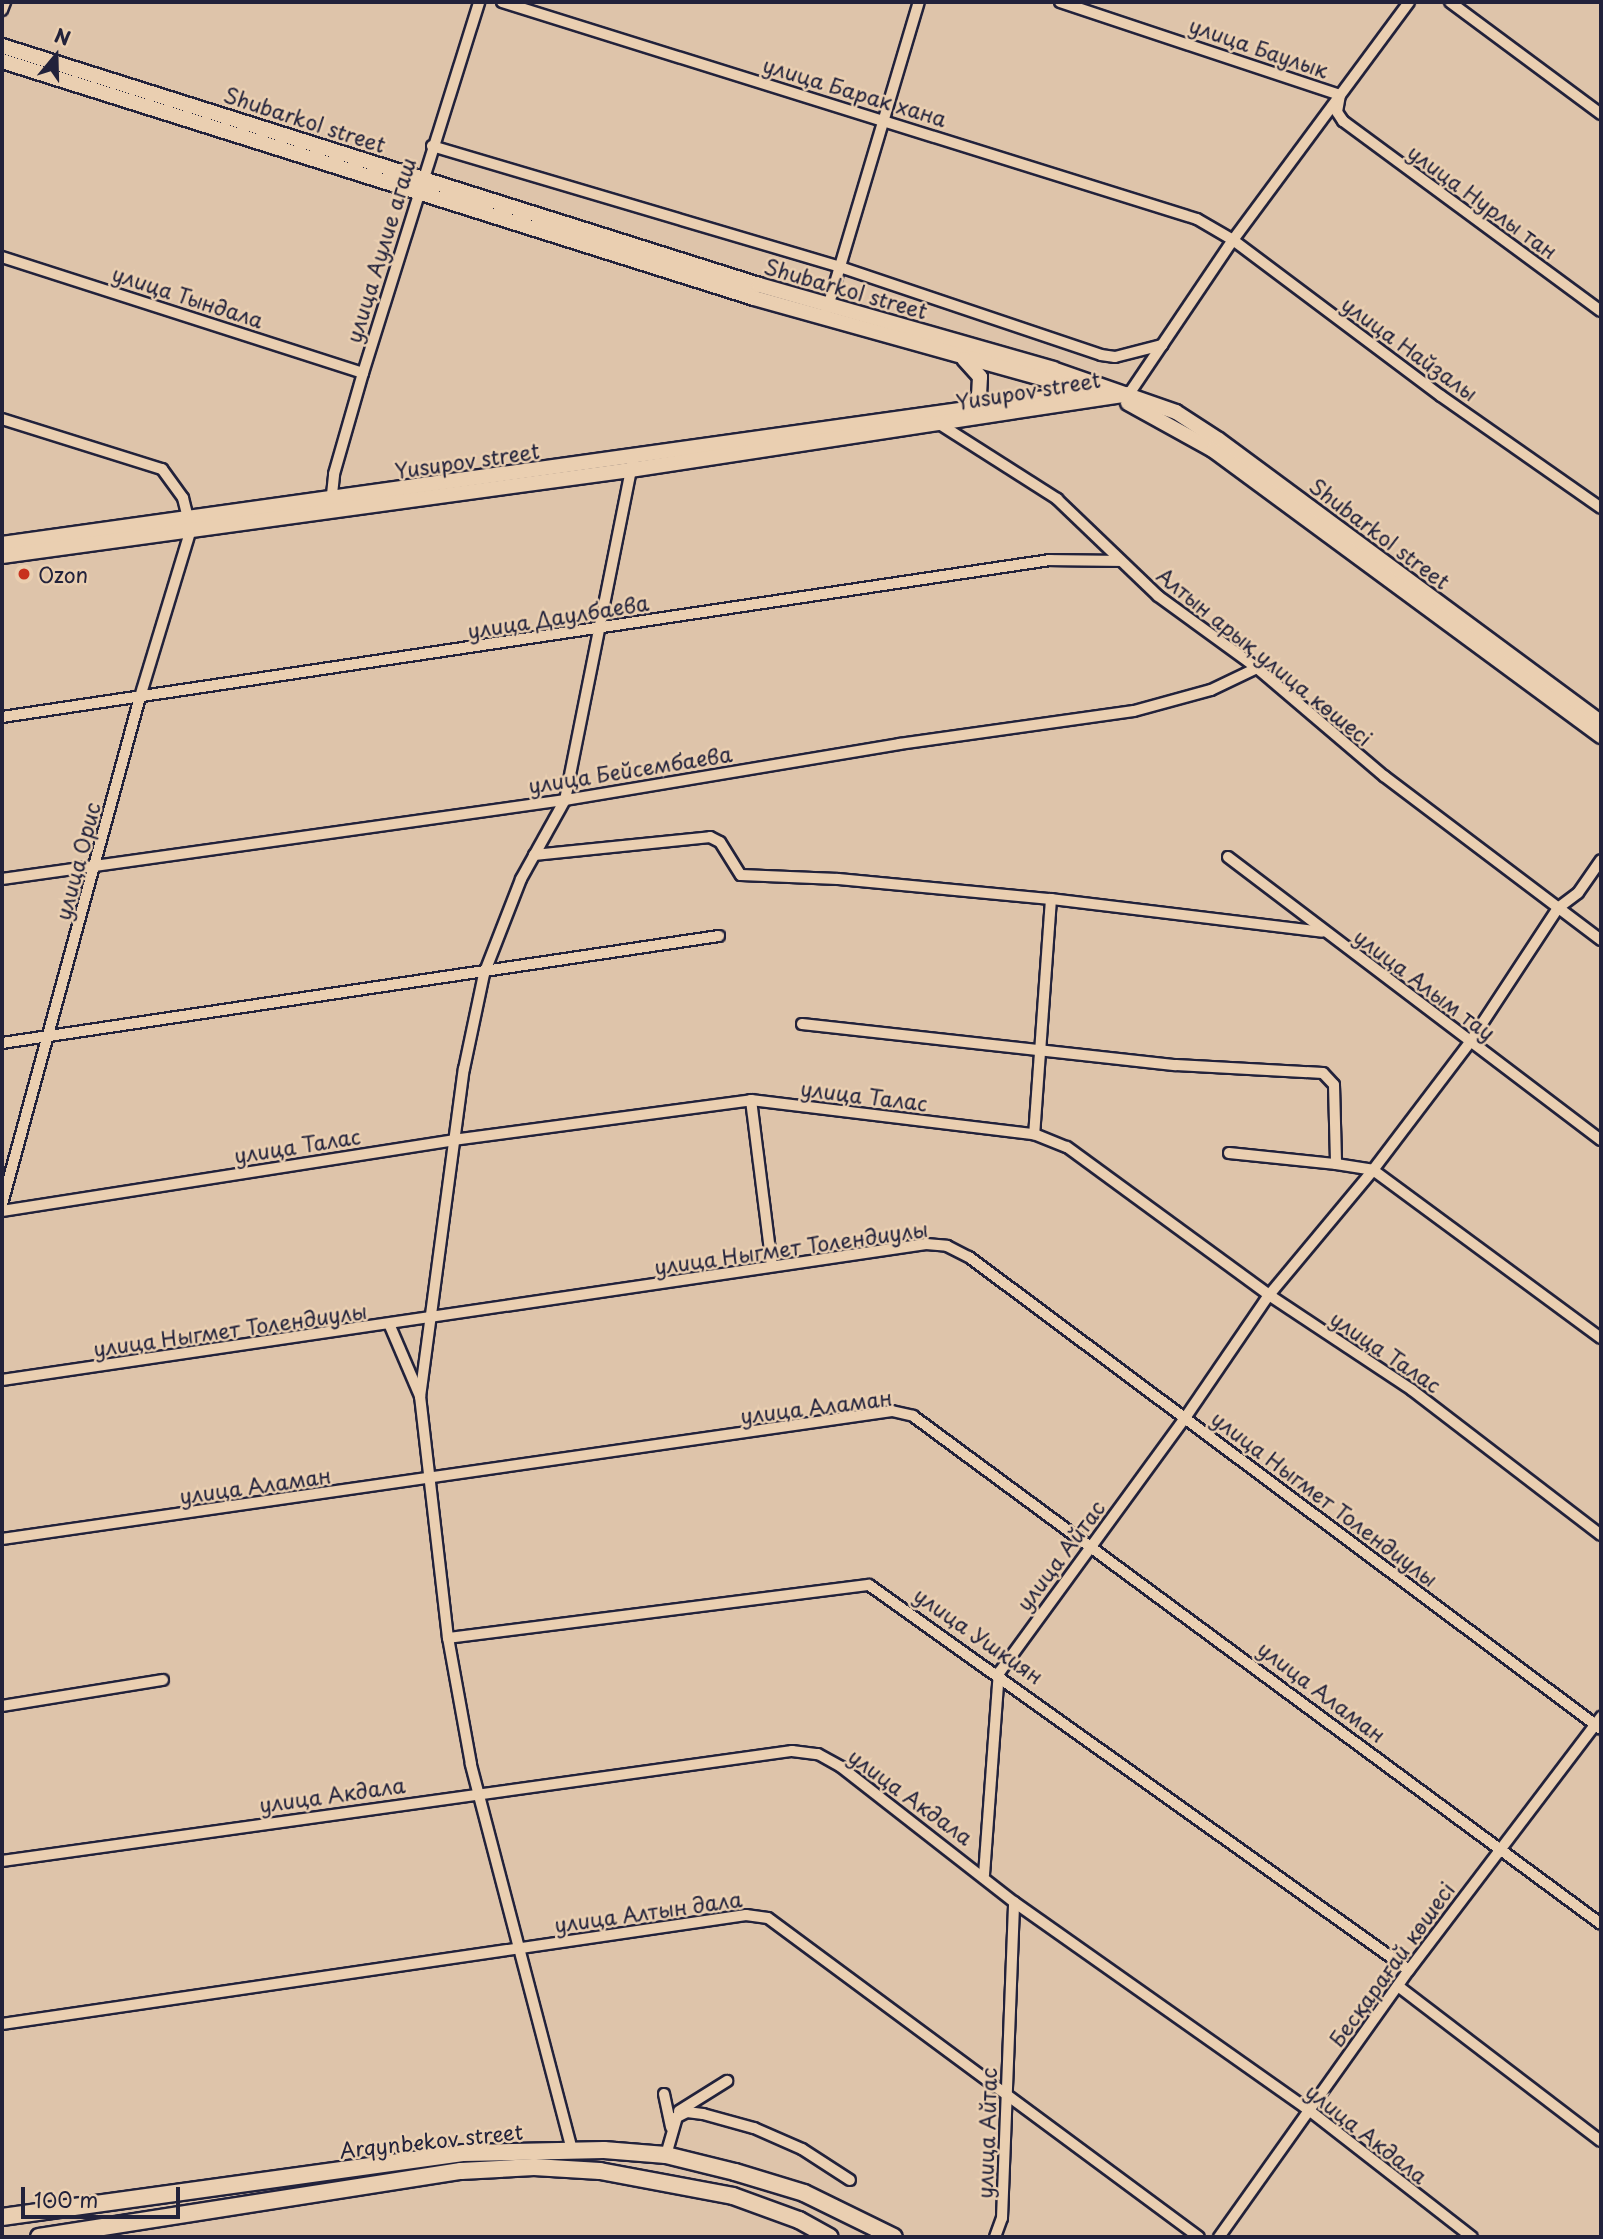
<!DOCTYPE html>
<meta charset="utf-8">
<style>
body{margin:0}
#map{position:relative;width:1603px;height:2239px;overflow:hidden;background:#dec4aa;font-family:"Playpen Sans",sans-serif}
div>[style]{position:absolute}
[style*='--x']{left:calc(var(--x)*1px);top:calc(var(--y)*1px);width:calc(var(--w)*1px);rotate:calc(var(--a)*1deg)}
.roads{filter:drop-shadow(2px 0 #22223b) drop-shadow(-2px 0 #22223b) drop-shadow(0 2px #22223b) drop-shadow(0 -2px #22223b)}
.street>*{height:10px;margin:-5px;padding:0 5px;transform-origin:5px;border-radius:5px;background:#eacfb1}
.secondary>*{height:14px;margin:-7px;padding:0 7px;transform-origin:7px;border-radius:7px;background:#eacfb1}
.primary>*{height:16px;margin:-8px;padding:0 8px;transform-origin:8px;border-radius:8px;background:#eacfb1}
.dots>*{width:19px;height:19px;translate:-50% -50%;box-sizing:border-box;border:4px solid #eacfb1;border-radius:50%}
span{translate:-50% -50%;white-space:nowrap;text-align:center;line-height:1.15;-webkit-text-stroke:5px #eacfb1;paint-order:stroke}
.street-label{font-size:21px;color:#22223b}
.poi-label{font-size:21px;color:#22223b}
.left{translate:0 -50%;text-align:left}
.frame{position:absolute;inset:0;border:4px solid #22223b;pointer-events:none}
.north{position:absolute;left:21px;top:21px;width:70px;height:70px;-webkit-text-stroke:5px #eacfb1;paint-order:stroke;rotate:19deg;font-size:19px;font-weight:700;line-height:28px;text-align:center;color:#22223b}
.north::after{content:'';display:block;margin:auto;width:24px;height:32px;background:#22223b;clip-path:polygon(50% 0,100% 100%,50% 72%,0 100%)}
.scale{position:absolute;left:21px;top:2187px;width:159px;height:32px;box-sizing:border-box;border:4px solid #22223b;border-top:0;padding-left:9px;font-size:21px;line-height:24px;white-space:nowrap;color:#22223b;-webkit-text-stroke:5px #eacfb1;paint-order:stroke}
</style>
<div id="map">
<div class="roads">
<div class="street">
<div style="--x:502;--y:2;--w:728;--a:17.34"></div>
<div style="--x:1197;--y:219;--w:42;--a:30.3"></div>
<div style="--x:1233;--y:240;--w:260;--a:36.9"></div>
<div style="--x:1441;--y:396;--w:195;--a:35"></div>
<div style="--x:1060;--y:2;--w:295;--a:18.4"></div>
<div style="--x:1340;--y:95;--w:17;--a:100"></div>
<div style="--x:1337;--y:112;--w:11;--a:56"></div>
<div style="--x:1343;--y:121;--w:320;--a:36.4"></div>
<div style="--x:1450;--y:2;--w:188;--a:36.6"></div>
<div style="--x:2;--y:10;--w:9;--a:-69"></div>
<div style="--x:432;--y:146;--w:426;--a:16.5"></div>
<div style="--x:840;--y:267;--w:275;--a:18.6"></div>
<div style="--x:1101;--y:355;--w:14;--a:8"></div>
<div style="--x:1115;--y:357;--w:49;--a:-14.3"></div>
<div style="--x:2;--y:257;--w:379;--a:17.8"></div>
<div style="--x:827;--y:310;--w:321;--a:-73.4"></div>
<div style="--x:1129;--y:394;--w:186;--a:-56"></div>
<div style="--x:1233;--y:240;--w:296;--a:-53.5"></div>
<div style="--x:2;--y:419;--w:168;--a:17.4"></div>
<div style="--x:162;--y:469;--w:36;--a:54"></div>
<div style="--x:183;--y:498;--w:32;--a:76"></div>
<div style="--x:191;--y:529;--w:176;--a:106.9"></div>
<div style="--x:140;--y:697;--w:525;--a:105.23"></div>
<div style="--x:941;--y:425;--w:138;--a:32.5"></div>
<div style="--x:1057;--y:499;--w:140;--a:43.8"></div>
<div style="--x:1158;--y:596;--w:122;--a:36"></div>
<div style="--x:1257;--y:668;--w:167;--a:40.4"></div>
<div style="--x:1384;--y:776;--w:272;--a:37.1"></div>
<div style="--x:331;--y:504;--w:30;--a:-84"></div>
<div style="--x:334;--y:474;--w:105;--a:-74"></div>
<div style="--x:363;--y:373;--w:389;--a:-72.6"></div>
<div style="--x:2;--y:717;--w:1060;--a:-8.52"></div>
<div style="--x:1050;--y:560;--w:70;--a:0.8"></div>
<div style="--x:534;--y:855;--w:177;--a:-5.8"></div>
<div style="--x:710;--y:837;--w:11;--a:27"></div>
<div style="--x:720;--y:842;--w:39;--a:58"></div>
<div style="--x:741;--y:875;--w:97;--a:2.4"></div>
<div style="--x:838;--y:879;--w:214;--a:5.4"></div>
<div style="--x:1051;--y:899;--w:236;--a:94.1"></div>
<div style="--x:1228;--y:857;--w:468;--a:37.2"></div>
<div style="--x:2;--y:879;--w:569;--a:-7.99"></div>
<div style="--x:565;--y:800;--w:339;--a:-9.5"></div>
<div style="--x:899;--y:744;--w:237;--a:-8"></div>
<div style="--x:1134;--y:711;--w:80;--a:-15.3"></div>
<div style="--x:1211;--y:690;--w:51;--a:-25.6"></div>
<div style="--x:1051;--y:899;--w:273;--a:6.9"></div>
<div style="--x:802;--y:1024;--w:376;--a:6.3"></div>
<div style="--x:1176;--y:1065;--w:147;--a:3.1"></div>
<div style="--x:1323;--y:1073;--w:16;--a:47"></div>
<div style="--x:1334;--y:1085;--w:79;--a:88.5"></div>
<div style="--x:1336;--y:1164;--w:37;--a:9"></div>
<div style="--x:1373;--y:1170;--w:283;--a:36.4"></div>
<div style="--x:2;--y:1043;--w:725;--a:-8.49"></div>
<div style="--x:751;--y:1100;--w:167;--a:82.8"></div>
<div style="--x:1229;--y:1153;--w:108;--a:5.9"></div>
<div style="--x:2;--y:1211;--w:457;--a:-8.9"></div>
<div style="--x:453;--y:1140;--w:301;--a:-7.6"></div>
<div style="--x:751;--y:1100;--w:285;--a:6.9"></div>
<div style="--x:1034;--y:1134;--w:35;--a:22"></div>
<div style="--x:1067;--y:1147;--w:250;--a:36.2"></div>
<div style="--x:1269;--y:1295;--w:172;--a:33.6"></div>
<div style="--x:1412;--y:1390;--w:238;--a:37.5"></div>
<div style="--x:390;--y:1326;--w:76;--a:66.8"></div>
<div style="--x:2;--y:1380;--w:934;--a:-8.37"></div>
<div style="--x:926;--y:1244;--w:21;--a:5"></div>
<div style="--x:947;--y:1246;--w:25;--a:27"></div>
<div style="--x:969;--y:1257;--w:789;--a:36.75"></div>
<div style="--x:2;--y:1539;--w:899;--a:-8.18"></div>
<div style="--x:892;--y:1411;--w:22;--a:13"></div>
<div style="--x:913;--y:1416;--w:855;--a:36.44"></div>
<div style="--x:448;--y:1638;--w:424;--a:-7.2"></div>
<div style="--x:869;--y:1585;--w:663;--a:35.49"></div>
<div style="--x:2;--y:1706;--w:163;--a:-9.2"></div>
<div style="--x:2;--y:1861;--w:798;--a:-7.93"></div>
<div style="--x:792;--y:1751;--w:26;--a:7"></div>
<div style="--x:818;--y:1754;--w:26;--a:29"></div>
<div style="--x:841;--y:1767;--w:219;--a:38"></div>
<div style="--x:1014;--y:1902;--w:362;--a:35.2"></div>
<div style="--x:1310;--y:2111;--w:205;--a:37.9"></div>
<div style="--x:984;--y:1875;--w:203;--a:-85.8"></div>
<div style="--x:999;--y:1673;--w:316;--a:-53.9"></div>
<div style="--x:1185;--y:1418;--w:149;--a:-55.7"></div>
<div style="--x:1269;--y:1295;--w:163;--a:-50.2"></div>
<div style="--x:1373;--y:1170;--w:161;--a:-52.8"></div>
<div style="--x:1470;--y:1042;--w:160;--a:-56.7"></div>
<div style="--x:1558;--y:908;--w:25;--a:-37"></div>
<div style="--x:1578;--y:893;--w:40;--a:-55.1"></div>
<div style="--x:1398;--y:1986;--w:255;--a:37.4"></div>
<div style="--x:2;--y:2024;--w:752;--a:-8.33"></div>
<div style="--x:746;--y:1915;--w:22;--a:8"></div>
<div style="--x:768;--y:1918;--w:536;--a:36.51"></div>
<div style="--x:664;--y:2094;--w:34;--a:78"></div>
<div style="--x:679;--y:2111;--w:57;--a:-32"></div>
<div style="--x:572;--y:2150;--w:399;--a:-104.7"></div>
<div style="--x:471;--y:1764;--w:128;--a:-100.3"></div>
<div style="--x:448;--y:1638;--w:243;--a:-96.6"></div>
<div style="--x:420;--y:1397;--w:331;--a:-82.4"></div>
<div style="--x:464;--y:1069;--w:97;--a:-78.1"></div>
<div style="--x:484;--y:974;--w:102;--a:-68.7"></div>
<div style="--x:521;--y:879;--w:90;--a:-60.9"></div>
<div style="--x:565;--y:800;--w:342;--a:-78.7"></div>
<div style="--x:666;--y:2155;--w:40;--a:-74"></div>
<div style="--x:677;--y:2117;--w:11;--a:-27"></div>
<div style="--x:687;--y:2112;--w:16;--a:7"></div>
<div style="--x:703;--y:2114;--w:53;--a:15.4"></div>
<div style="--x:754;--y:2128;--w:52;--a:23.6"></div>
<div style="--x:802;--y:2149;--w:57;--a:32.9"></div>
<div style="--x:995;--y:2237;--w:20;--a:-70"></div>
<div style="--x:1002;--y:2218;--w:316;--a:-87.8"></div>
<div style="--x:1219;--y:2237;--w:328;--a:-54.6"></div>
<div style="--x:1409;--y:1970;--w:318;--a:-52.8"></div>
</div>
<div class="secondary">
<div style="--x:2;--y:46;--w:794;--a:17.52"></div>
<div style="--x:759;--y:285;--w:306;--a:15.9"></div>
<div style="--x:1053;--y:369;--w:130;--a:19.3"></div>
<div style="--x:1176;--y:412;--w:51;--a:33.1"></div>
<div style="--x:1219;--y:440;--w:475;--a:36.5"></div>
<div style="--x:2;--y:61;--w:788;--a:17.49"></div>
<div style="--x:754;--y:298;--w:361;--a:15.6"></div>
<div style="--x:964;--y:359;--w:24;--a:48"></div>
<div style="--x:980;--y:377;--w:18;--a:93"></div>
<div style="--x:979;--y:395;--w:16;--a:125"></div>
<div style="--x:1128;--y:403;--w:97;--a:28.9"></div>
<div style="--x:1213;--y:450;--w:482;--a:36.4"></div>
<div style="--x:2;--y:544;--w:1060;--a:-7.97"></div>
<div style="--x:1052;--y:397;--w:26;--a:0"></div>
<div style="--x:2;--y:556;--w:634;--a:-7.8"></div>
<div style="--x:630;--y:470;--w:505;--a:-8.66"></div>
</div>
<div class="primary">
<div style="--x:2;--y:2217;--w:465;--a:-7.9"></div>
<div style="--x:463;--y:2153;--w:141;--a:-1.2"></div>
<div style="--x:604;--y:2150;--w:62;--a:4.6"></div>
<div style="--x:666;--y:2155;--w:71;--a:13.8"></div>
<div style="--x:735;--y:2172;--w:72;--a:16.9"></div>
<div style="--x:804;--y:2193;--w:100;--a:26.1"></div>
<div style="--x:39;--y:2237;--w:427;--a:-8.9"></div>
<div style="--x:461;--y:2171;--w:73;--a:-3.1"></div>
<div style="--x:534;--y:2167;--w:66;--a:3.5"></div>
<div style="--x:600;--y:2171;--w:135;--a:10.6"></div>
<div style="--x:733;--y:2196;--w:70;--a:20"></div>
<div style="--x:799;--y:2220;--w:35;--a:29"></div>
</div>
</div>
<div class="dots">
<div style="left:24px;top:574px;background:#c8321e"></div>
</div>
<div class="street-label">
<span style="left:1259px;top:47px;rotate:19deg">улица Баулык</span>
<span style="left:855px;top:91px;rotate:17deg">улица Барак хана</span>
<span style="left:305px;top:119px;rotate:18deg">Shubarkol street</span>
<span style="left:1483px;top:201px;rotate:36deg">улица Нурлы тан</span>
<span style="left:380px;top:250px;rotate:-73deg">улица Аулие агаш</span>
<span style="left:846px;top:288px;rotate:16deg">Shubarkol street</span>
<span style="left:188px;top:296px;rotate:18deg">улица Тындала</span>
<span style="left:1410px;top:348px;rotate:36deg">улица Найзалы</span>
<span style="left:1028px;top:390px;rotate:-9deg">Yusupov street</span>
<span style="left:467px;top:460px;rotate:-8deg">Yusupov street</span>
<span style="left:1380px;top:533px;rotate:37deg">Shubarkol street</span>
<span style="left:558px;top:616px;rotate:-9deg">улица Даулбаева</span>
<span style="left:1265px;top:656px;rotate:39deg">Алтын арық улица көшесі</span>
<span style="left:630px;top:769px;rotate:-9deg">улица Бейсембаева</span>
<span style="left:77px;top:861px;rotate:-75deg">улица Орис</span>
<span style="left:1425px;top:984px;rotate:37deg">улица Алым тау</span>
<span style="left:864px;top:1095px;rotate:7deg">улица Талас</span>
<span style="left:297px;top:1145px;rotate:-9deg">улица Талас</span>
<span style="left:791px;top:1247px;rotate:-8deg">улица Ныгмет Толендиулы</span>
<span style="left:230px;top:1329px;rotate:-8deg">улица Ныгмет Толендиулы</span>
<span style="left:1386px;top:1351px;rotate:34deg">улица Талас</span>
<span style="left:816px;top:1406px;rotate:-7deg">улица Аламан</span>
<span style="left:255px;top:1485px;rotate:-8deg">улица Аламан</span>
<span style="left:1325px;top:1498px;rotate:37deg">улица Ныгмет Толендиулы</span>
<span style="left:1060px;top:1555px;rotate:-53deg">улица Айтас</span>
<span style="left:979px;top:1635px;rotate:35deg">улица Ушкиян</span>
<span style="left:1322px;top:1691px;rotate:37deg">улица Аламан</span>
<span style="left:332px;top:1794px;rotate:-8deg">улица Акдала</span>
<span style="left:911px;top:1796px;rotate:36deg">улица Акдала</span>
<span style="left:648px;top:1911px;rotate:-8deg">улица Алтын дала</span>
<span style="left:1391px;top:1964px;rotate:-54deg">Бесқарағай көшесі</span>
<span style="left:986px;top:2133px;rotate:-88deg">улица Айтас</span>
<span style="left:1367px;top:2133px;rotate:38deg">улица Акдала</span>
<span style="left:431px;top:2140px;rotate:-6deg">Arqynbekov street</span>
</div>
<div class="poi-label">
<span class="left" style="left:38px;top:574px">Ozon</span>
</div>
<div class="frame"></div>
<div class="north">N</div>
<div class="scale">100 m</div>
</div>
